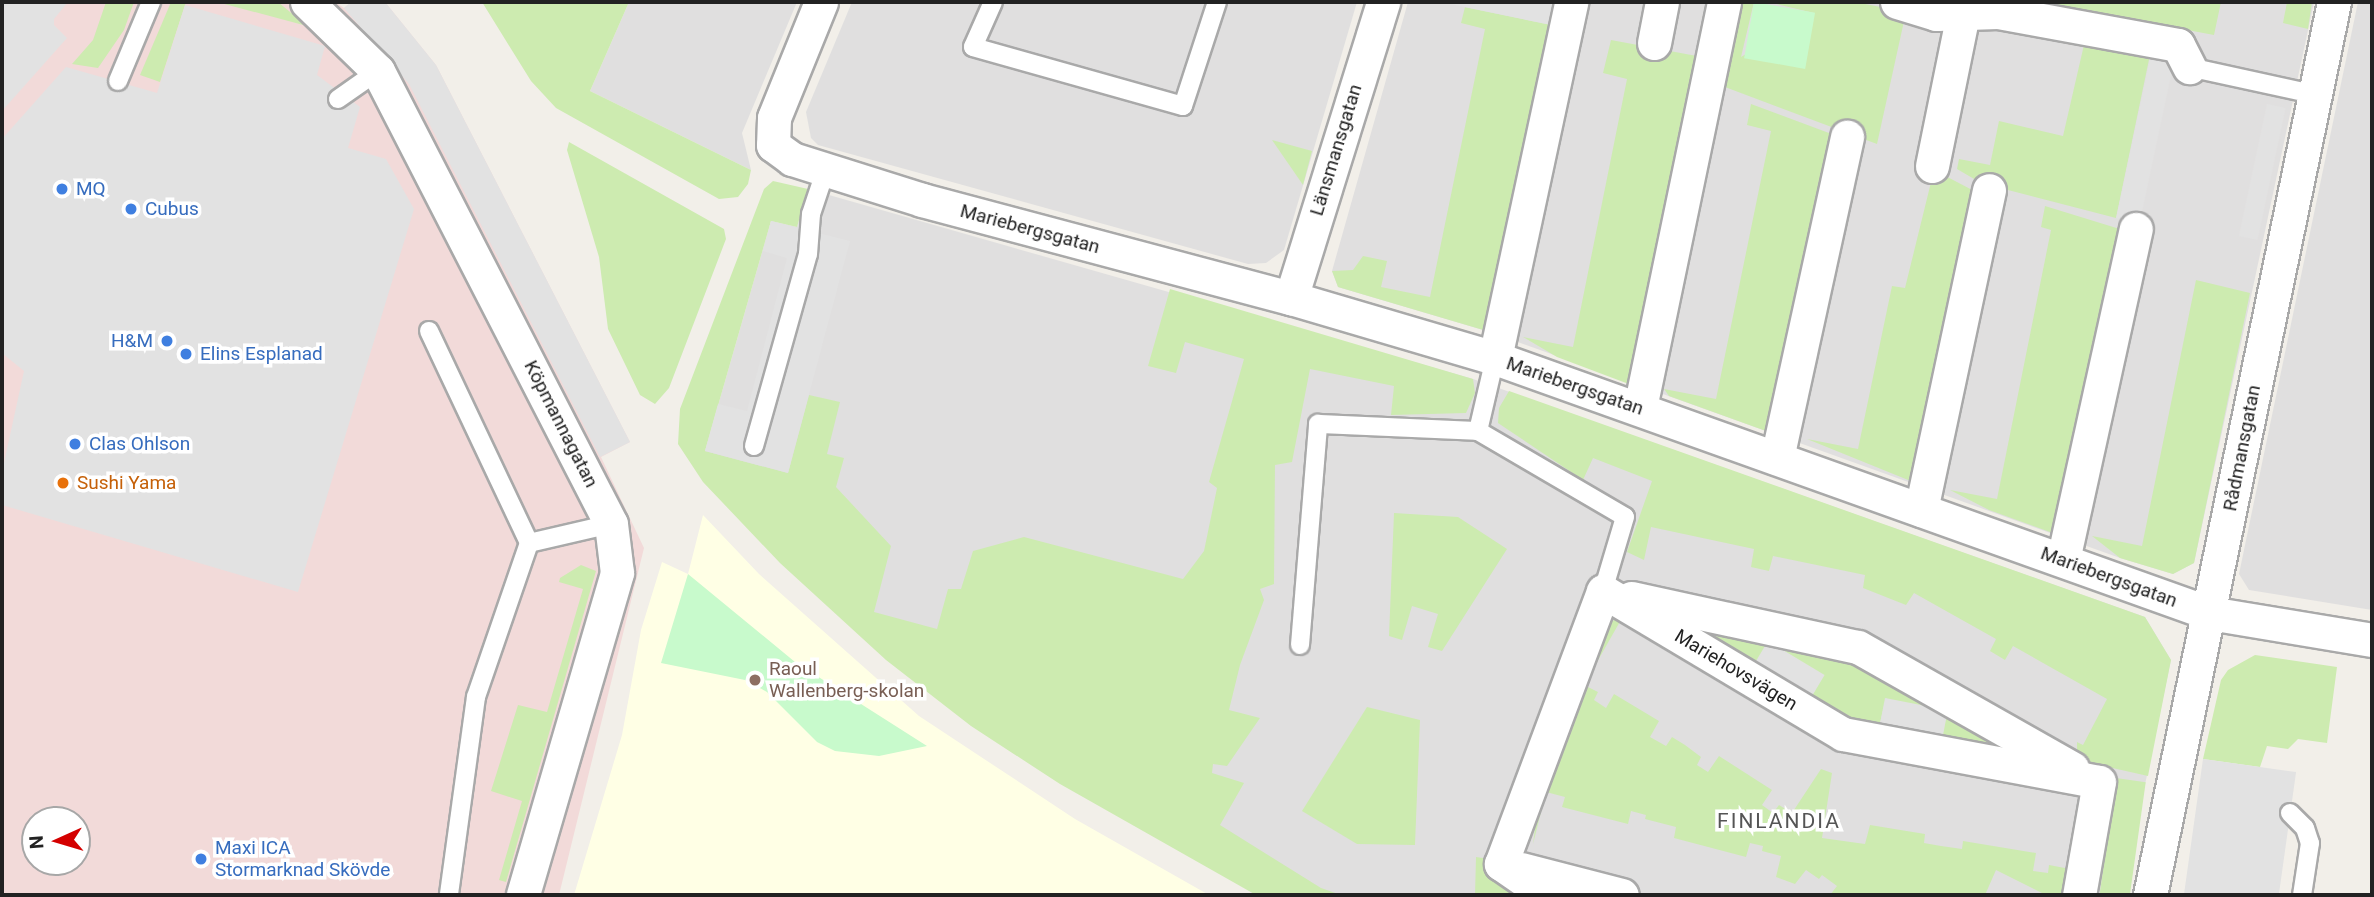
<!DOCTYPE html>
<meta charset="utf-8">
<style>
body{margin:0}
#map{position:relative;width:2374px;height:897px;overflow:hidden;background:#f2efe9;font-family:Roboto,sans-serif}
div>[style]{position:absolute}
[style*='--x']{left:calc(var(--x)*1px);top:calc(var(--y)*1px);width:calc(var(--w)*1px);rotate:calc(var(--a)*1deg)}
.residential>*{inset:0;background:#e0dfdf}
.commercial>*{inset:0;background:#f2dad9}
.education>*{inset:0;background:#ffffe5}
.grass>*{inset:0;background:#cdebb0;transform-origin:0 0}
.park>*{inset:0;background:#c8facc;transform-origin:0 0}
.parking>*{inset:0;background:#e2e2e2;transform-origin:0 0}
.roads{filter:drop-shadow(2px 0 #a9a9a9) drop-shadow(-2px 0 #a9a9a9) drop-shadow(0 2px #a9a9a9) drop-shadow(0 -2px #a9a9a9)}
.service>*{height:18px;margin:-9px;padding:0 9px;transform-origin:9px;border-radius:9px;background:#fff}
.minor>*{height:33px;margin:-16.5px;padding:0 16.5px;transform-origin:16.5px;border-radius:16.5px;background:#fff}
.dots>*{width:19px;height:19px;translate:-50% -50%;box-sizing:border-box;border:4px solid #fff;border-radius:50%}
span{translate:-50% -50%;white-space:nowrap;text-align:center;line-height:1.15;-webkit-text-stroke:7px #fff;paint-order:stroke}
.street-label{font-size:19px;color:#222}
.shop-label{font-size:19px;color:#366cbe}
.left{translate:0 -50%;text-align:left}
.right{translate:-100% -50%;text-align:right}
.food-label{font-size:19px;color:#c56008}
.education-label{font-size:19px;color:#785e54}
.neighbourhood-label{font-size:21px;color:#555;letter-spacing:2px}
.frame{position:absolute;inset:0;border:4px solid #222;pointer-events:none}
.north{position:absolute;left:21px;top:806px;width:70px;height:70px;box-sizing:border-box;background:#fff;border:2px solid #a7a7a7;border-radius:50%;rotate:266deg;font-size:19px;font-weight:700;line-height:28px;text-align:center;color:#222}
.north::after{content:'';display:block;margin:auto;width:24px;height:32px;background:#d40000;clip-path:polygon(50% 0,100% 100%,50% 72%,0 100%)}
</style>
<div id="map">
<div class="residential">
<div style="clip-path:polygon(629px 2px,797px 2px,742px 133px,751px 170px,590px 91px)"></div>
<div style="clip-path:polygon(852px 2px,1357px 2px,1284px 250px,1266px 263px,1248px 264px,818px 145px,811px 138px,806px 112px)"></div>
<div style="clip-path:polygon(1408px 2px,2314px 2px,2194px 563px,2173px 574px,2120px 558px,1490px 332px,1338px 287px,1332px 271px)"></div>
<div style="clip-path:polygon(2358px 2px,2372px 2px,2372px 610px,2249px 590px,2239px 574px)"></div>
<div style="clip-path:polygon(808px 189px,1473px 379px,2145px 617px,2171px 660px,2122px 895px,1273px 895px,853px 616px,705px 451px,771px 221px,797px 227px)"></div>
</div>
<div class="commercial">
<div style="clip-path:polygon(evenodd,2px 2px,335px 2px,344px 8px,351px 2px,385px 2px,436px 65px,630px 442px,601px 457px,644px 548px,559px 895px,2px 895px,2px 2px,35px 820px,77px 820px,77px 862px,35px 862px,35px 820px)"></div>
</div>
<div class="education">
<div style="clip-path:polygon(703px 515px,759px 574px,919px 716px,1075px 819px,1209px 895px,574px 895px,622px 735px,641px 630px,662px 562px,688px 574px)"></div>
</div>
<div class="grass">
<div style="clip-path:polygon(106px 2px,134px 2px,124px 30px,98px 68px,72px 64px,93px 40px)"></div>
<div style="clip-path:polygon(171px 2px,186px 2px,160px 82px,140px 75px)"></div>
<div style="clip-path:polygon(217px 2px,278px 2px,307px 26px)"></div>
<div style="clip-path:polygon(482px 2px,629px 2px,590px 91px,751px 170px,748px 184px,738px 197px,719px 199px,556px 108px,531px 81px)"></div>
<div style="clip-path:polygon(1736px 2px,1754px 2px,1741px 57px,1814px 13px,1768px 2px,1855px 2px,1906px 12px,1877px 144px,1717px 84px)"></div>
<div style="clip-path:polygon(2038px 2px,2221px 2px,2214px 35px)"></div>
<div style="clip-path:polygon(2287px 2px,2312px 2px,2308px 29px,2283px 23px)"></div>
<div style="clip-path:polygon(1465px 7px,1556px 26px,1490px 332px,1338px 287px,1332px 271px,1353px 270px,1363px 256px,1387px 261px,1381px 287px,1430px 297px,1485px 29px,1461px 23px)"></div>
<div style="clip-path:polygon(2086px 36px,2151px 50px,2116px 218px,1981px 183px,1957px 169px,1959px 159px,1990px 165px,1999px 121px,2063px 136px)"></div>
<div style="clip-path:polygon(1611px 40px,1702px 57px,1634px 386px,1557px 357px,1523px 337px,1573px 347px,1627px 79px,1603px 73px)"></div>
<div style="clip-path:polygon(1751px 104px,1837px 136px,1777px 435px,1669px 396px,1664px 389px,1716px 399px,1771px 131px,1747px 125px)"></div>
<div style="clip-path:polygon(1272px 140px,1312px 151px,1303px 185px)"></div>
<div style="clip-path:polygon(569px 142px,724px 229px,726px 239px,669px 388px,655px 404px,640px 395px,608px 329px,599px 257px,567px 150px)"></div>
<div style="clip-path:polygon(1934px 170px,1978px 193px,1918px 484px,1807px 439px,1858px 449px,1892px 286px,1905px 288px)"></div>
<div style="clip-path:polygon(773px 181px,808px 189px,797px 227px,771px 221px,705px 451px,788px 473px,809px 395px,840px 402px,827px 454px,844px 458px,836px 487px,891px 546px,874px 612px,937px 629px,948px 589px,961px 589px,973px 551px,1024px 537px,1183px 579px,1204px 551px,1217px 488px,1209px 482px,1244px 359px,1185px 342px,1176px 373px,1148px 366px,1170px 289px,1473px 379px,1475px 393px,1466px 413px,1391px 415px,1394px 386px,1310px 369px,1292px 462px,1275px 465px,1274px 584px,1260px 589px,1264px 600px,1240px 665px,1229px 710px,1260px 718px,1227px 766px,1213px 764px,1212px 773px,1244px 783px,1220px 825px,1321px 888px,1341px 895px,1256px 895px,1060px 784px,971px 726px,886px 660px,780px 563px,703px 482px,678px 444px,680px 409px,764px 189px)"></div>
<div style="clip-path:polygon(2045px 206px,2123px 230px,2058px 535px,1989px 510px,1950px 490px,1997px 499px,2051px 230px,2041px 227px)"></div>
<div style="clip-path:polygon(2196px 280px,2250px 293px,2194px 563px,2173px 574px,2120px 558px,2092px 536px,2142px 546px)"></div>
<div style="clip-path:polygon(1509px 391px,2145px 617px,2171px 660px,2148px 776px,2077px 760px,2077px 742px,2083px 745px,2107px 699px,2013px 646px,2005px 660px,1990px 651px,1996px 639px,1914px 593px,1906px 605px,1863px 588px,1865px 575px,1773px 556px,1769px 571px,1751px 567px,1754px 549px,1651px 527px,1644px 560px,1627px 552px,1652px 481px,1593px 458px,1583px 480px,1498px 423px,1499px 408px)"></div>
<div style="clip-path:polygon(1394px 513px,1458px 517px,1507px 549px,1442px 651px,1428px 647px,1438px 614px,1412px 606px,1402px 640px,1389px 636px)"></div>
<div style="clip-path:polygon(581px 565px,596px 571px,506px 882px,499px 880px,522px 801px,491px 791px,518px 705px,547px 712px,583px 589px,559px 582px,560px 578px)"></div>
<div style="clip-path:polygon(1669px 615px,1860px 654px,2033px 757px,1942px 739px,1886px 698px,1879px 727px,1843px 721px,1810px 699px,1824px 675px,1754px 665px)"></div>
<div style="clip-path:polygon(1622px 618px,1584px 685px,1598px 692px,1594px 700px,1606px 708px,1614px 694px,1659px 721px,1650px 737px,1666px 746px,1672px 737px,1685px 745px,1701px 757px,1697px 765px,1708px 772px,1719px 756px,1772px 790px,1762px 805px,1773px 813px,1779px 805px,1792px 813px,1821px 769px,1832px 773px,1822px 838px,1865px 844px,1870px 825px,1925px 834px,1924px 843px,1941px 846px,1962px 849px,1963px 841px,2036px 853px,2033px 871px,2048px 873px,2049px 865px,2070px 869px,2066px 895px,2046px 895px,1996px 870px,1985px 895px,1830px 895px,1837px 886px,1822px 875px,1819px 879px,1806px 870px,1795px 884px,1776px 877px,1781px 856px,1762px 851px,1763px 846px,1750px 843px,1746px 857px,1674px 838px,1676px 827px,1645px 819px,1646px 815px,1631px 811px,1628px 824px,1562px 807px,1565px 797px,1546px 792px,1533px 844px,1540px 790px,1608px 622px)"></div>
<div style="clip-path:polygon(2255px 655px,2337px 667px,2327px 743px,2298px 739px,2288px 749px,2267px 746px,2260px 767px,2203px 759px,2221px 680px,2228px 670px)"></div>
<div style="clip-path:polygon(1367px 707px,1420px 720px,1415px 845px,1357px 844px,1302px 811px)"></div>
<div style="left:2116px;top:778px;width:30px;height:119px;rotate:8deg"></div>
<div style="clip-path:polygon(1476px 857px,1496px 860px,1518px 895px,1475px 895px)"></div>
</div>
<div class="park">
<div style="left:1754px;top:2px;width:62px;height:57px;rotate:10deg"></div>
<div style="clip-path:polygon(688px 574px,795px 662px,927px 746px,879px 756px,835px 751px,817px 742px,767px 692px,745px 680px,661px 663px)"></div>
</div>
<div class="parking">
<div style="clip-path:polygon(2px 2px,68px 2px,54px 19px,54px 25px,67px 38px,2px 111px)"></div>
<div style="clip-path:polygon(351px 2px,385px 2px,436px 65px,630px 442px,600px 457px,409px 84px,344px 8px)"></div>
<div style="clip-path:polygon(1440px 2px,1561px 2px,1556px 26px)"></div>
<div style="clip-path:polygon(185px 5px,325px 46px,317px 75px,360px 107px,348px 148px,386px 159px,414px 209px,298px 592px,2px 505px,2px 472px,24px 371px,2px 353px,2px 139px,66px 67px,157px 93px)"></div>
<div style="left:2151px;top:54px;width:24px;height:168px;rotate:12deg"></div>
<div style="left:2267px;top:104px;width:19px;height:135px;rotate:12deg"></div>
<div style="clip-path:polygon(771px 221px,850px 241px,788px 473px,705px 451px,718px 404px,747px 411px,787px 258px,763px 251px)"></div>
<div style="left:1768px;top:641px;width:66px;height:28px;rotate:31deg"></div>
<div style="left:1885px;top:698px;width:64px;height:30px;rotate:11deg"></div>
<div style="left:2203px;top:759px;width:94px;height:138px;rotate:8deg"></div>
</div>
<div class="roads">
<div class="service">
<div style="--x:993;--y:2;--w:49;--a:114"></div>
<div style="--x:973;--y:47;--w:218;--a:15.7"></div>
<div style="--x:1183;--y:106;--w:109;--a:-71.9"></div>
<div style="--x:2189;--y:67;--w:127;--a:12.3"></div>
<div style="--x:118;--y:81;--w:86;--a:-67.3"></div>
<div style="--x:338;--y:99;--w:49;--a:-35"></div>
<div style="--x:429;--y:331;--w:234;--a:64.7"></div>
<div style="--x:529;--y:543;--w:163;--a:109"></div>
<div style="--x:476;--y:697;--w:200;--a:97.8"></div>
<div style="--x:1478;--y:431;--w:75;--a:-76.9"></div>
<div style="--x:754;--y:446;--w:199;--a:-74.3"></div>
<div style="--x:808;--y:254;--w:40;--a:-85.7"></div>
<div style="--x:811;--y:214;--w:44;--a:-71.6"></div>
<div style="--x:529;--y:543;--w:84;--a:-13"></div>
<div style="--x:1300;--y:645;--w:222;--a:-85.3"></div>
<div style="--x:1318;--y:424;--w:160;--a:2.5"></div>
<div style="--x:1478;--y:431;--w:170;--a:30.3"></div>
<div style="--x:1625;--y:517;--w:77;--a:106.6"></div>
<div style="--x:2290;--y:813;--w:21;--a:45"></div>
<div style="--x:2305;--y:828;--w:16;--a:72"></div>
<div style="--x:2310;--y:843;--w:53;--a:98.7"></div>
</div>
<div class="minor">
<div style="--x:307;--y:2;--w:99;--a:44.2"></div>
<div style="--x:378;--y:71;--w:509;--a:62.78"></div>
<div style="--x:611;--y:524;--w:49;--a:83"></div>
<div style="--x:617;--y:573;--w:335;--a:106.3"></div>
<div style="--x:821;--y:2;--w:125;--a:112.1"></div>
<div style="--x:774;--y:118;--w:27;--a:92"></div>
<div style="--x:773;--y:145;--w:24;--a:36"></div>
<div style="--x:792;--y:159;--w:136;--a:17.5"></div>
<div style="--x:922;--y:200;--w:382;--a:14.9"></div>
<div style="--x:1291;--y:298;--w:213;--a:16.4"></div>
<div style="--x:1495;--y:358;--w:758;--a:19.65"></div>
<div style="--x:2209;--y:613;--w:165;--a:9.4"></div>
<div style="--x:1897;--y:2;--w:41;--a:17.1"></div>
<div style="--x:1936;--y:14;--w:62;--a:-1.8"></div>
<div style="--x:1998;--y:12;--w:183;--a:10.4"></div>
<div style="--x:2178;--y:45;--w:25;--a:63"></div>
<div style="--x:1654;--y:43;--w:42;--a:-79"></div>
<div style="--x:1932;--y:166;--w:156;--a:-78.5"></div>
<div style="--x:1291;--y:298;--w:310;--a:-72.7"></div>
<div style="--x:1495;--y:358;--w:364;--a:-77.9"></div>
<div style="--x:1640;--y:408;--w:415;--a:-78.3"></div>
<div style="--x:1777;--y:458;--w:329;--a:-77.7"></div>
<div style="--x:1921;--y:510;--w:327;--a:-78"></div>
<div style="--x:2063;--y:560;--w:339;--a:-77.6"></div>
<div style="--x:1631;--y:598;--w:232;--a:12.2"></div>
<div style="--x:1858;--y:647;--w:246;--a:29.5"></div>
<div style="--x:1521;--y:869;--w:104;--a:14.4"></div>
<div style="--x:1546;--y:895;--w:55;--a:-145.4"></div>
<div style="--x:1501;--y:864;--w:291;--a:-69.5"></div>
<div style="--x:1603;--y:591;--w:279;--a:30.8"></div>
<div style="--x:1843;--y:734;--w:260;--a:10.6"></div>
<div style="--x:2099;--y:782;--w:115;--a:100"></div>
<div style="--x:2150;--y:895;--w:912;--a:-78.36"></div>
</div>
</div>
<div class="dots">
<div style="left:62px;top:189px;background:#3f7fe0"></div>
<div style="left:131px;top:209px;background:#3f7fe0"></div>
<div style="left:167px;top:341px;background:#3f7fe0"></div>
<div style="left:186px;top:354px;background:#3f7fe0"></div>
<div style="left:75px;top:444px;background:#3f7fe0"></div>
<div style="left:63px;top:483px;background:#e8710a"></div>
<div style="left:755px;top:680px;background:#8d6e63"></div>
<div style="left:201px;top:859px;background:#3f7fe0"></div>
</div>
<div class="street-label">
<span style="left:1336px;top:150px;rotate:-73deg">Länsmansgatan</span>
<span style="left:1030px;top:229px;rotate:15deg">Mariebergsgatan</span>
<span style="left:1575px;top:386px;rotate:19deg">Mariebergsgatan</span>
<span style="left:561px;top:424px;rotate:63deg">Köpmannagatan</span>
<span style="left:2242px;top:448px;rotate:-79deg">Rådmansgatan</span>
<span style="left:2109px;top:577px;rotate:20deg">Mariebergsgatan</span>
<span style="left:1736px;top:670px;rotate:31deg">Mariehovsvägen</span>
</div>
<div class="shop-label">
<span class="left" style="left:76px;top:189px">MQ</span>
<span class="left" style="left:145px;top:209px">Cubus</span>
<span class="right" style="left:153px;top:341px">H&amp;M</span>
<span class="left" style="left:200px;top:354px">Elins Esplanad</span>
<span class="left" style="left:89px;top:444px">Clas Ohlson</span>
<span class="left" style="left:215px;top:859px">Maxi ICA<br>Stormarknad Skövde</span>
</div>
<div class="food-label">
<span class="left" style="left:77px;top:483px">Sushi Yama</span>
</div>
<div class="education-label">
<span class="left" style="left:769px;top:680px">Raoul<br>Wallenberg-skolan</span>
</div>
<div class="neighbourhood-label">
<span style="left:1779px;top:821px">FINLANDIA</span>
</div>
<div class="frame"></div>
<div class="north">N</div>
</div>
